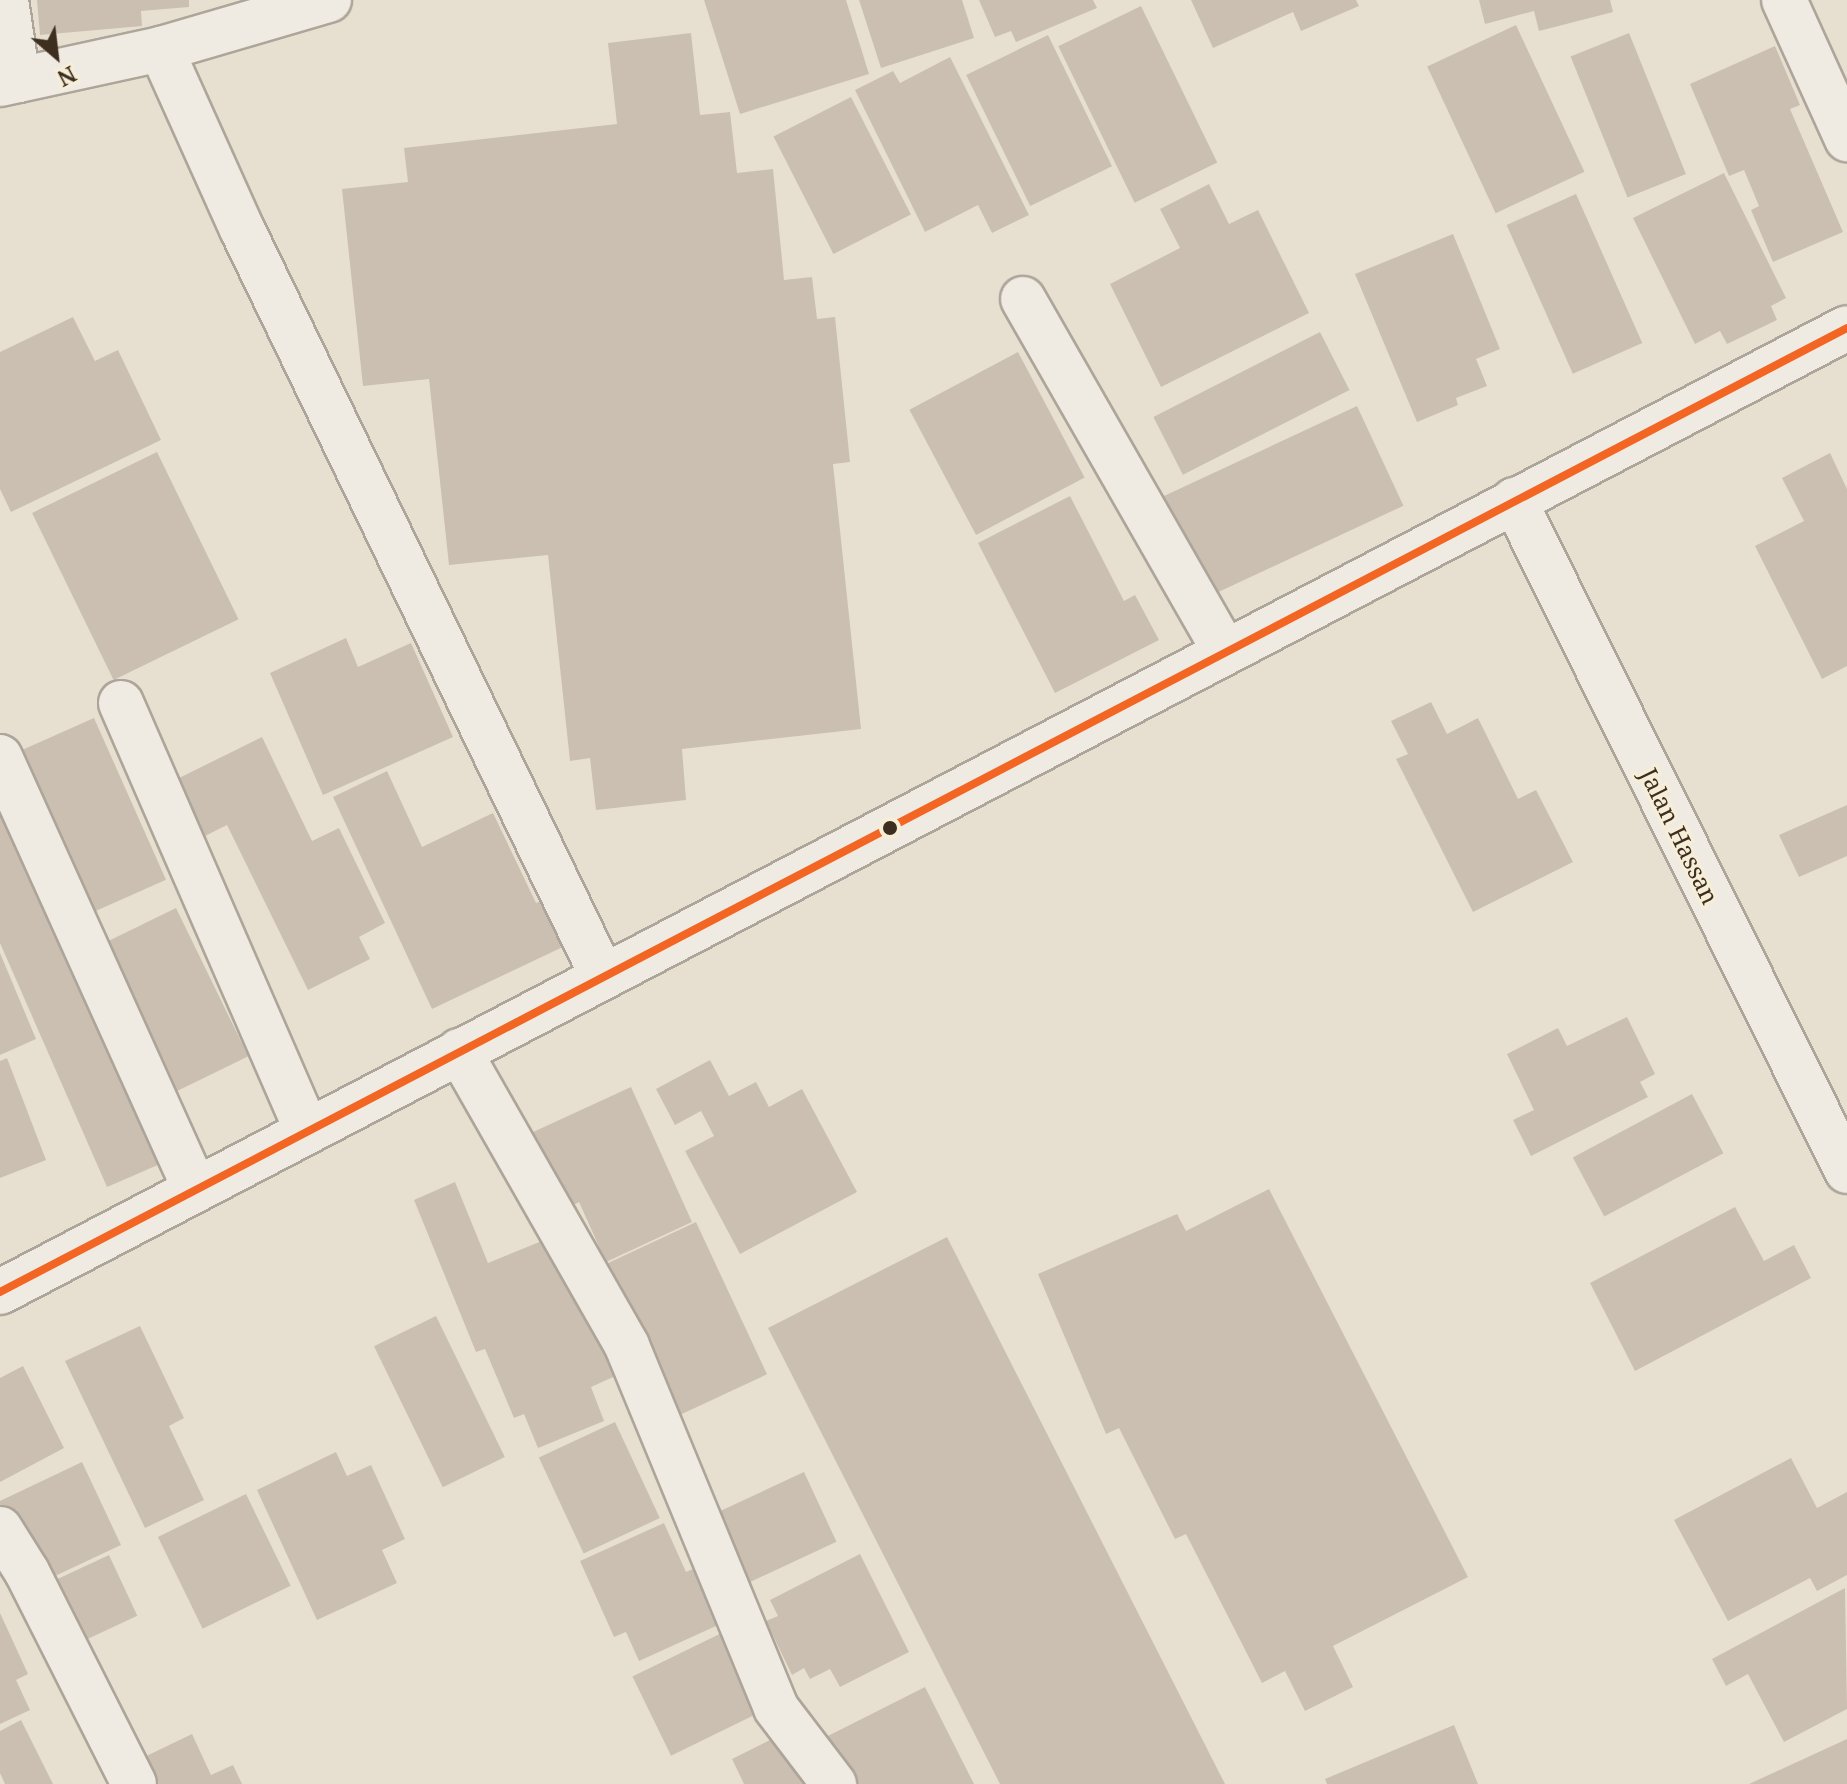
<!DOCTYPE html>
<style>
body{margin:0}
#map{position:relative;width:1847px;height:1784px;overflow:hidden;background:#e7e0d1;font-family:"Noto Serif",serif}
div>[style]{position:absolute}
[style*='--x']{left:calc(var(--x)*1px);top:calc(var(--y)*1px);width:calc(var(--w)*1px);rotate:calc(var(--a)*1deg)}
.building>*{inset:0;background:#cbbfb2;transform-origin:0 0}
.roads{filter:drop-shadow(2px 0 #ada599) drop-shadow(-2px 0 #ada599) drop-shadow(0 2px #ada599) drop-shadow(0 -2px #ada599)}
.minor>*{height:44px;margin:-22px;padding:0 22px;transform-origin:22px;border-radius:22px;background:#efebe3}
.bus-1>*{height:8px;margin:-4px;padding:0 4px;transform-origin:4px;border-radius:4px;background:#f26522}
.dots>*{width:22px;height:22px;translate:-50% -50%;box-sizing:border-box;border:4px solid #f7eed8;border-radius:50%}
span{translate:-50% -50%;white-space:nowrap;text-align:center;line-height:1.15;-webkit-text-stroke:6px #f7eed8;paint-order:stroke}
.street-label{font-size:24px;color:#3d2e20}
.north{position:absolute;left:16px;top:16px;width:80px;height:80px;-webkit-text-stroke:6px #f7eed8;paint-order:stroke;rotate:152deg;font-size:22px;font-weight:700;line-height:32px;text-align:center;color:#3d2e20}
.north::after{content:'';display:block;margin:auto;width:28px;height:36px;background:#3d2e20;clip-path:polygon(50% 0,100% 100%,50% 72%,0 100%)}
</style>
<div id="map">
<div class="building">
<div style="clip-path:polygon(37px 0,189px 0,189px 7px,141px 11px,142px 26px,40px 35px)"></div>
<div style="clip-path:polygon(704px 0,846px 0,869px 74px,740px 114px)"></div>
<div style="clip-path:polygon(859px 0,962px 0,974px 38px,881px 68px)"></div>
<div style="clip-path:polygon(979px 0,1093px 0,1097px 8px,1016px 42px,1011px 31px,995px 37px)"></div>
<div style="clip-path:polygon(1191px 0,1356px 0,1359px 6px,1301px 31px,1293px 12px,1213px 48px)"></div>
<div style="clip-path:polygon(1479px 0,1610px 0,1613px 12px,1539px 31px,1534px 11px,1485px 24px)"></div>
<div style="left:1141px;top:6px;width:174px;height:92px;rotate:64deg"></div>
<div style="left:1516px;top:25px;width:162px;height:98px;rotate:65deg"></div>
<div style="clip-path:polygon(691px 33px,700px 115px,730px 112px,737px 173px,773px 169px,784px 280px,812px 277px,817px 319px,835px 317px,850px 462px,833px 464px,861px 729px,682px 749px,686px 800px,596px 810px,590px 758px,570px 761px,548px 555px,449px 565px,429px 379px,363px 386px,342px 189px,408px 182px,404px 148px,617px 124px,608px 43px)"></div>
<div style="left:1629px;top:33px;width:152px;height:63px;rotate:68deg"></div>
<div style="left:1048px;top:35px;width:146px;height:91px;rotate:64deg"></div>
<div style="clip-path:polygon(1775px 46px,1800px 105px,1790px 109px,1843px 232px,1773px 262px,1751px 210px,1759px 206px,1744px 170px,1729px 176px,1690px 84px)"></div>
<div style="clip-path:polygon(950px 57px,1029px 215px,992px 233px,978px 205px,925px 232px,855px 90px,893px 71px,900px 83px)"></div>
<div style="left:851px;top:97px;width:132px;height:87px;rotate:63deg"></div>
<div style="clip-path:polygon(1724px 173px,1786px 298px,1771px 306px,1777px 320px,1727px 344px,1720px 331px,1695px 344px,1633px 218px)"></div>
<div style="clip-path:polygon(1209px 184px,1229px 224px,1258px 210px,1309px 313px,1161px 387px,1110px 284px,1180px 248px,1160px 209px)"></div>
<div style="left:1576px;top:194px;width:163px;height:76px;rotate:66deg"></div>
<div style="clip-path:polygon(1453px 234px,1500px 349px,1476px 359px,1487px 386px,1456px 398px,1458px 405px,1417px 422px,1355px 274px)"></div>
<div style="clip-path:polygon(73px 317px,95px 361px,118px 350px,161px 440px,11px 512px,0 489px,0 352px)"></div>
<div style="left:1320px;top:332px;width:65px;height:187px;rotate:63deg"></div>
<div style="left:1018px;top:352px;width:142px;height:123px;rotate:62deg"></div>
<div style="left:1357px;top:406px;width:110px;height:232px;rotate:65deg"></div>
<div style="left:157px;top:452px;width:186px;height:139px;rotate:64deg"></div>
<div style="clip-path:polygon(1830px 453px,1847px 489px,1847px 666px,1822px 679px,1755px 546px,1804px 521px,1782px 478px)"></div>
<div style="clip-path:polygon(1070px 496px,1124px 601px,1135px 595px,1159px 640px,1055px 693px,978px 543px)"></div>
<div style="clip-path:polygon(346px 638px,358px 667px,411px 643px,453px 737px,323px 795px,270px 673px)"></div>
<div style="clip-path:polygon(1431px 702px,1447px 734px,1478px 718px,1518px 799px,1536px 790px,1573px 862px,1473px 912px,1396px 759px,1408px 754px,1391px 721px)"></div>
<div style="left:94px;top:718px;width:177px;height:88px;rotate:66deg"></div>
<div style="clip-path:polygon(262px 737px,312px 841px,339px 828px,385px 923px,359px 937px,370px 959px,308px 990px,227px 825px,193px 842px,165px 785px)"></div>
<div style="clip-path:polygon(387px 771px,422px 847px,493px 813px,536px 903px,548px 898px,569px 944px,432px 1009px,333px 797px)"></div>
<div style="clip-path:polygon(1847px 805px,1847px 856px,1799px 877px,1779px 835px)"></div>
<div style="clip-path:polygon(6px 813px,174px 1158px,107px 1187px,0 943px,0 816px)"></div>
<div style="left:176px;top:908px;width:165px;height:86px;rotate:64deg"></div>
<div style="clip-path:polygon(0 953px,36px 1039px,0 1055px)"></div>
<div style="clip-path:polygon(1627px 1017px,1655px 1074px,1640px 1082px,1648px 1097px,1531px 1156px,1513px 1120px,1534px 1110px,1507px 1054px,1558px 1028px,1567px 1046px)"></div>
<div style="clip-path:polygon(7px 1058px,46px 1160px,0 1178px,0 1061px)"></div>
<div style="clip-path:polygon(710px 1060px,729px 1096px,756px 1082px,769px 1107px,802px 1089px,857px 1192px,740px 1254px,685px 1151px,714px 1136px,701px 1111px,675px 1125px,656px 1089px)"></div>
<div style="clip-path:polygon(631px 1087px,692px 1222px,606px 1262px,579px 1202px,566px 1209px,531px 1133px)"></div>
<div style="left:1692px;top:1094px;width:67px;height:135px;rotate:62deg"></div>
<div style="clip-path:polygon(455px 1182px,488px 1263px,564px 1232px,622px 1373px,591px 1387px,604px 1421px,538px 1448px,524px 1414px,514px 1418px,485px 1349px,476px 1352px,414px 1200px)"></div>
<div style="clip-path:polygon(1269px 1189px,1468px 1577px,1333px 1646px,1353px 1687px,1305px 1711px,1285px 1671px,1262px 1683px,1186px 1534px,1175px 1539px,1119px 1428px,1106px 1434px,1038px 1274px,1177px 1214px,1186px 1231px)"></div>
<div style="clip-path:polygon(1735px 1207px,1764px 1261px,1794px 1245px,1811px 1278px,1635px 1371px,1590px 1283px)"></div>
<div style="left:696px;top:1222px;width:168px;height:104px;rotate:65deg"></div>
<div style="clip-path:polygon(947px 1237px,1225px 1784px,1000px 1784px,768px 1328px)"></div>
<div style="left:436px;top:1316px;width:157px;height:69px;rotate:64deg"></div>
<div style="clip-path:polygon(140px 1326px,184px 1418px,169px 1426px,204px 1500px,145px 1528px,65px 1361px)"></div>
<div style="clip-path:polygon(23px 1366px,64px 1448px,0 1482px,0 1378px)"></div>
<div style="left:615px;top:1422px;width:106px;height:84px;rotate:65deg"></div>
<div style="clip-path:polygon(336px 1452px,347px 1476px,371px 1465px,405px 1539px,382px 1550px,397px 1583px,317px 1620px,257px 1490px)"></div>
<div style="clip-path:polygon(1791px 1458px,1817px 1508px,1847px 1492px,1847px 1575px,1817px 1591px,1810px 1578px,1728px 1621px,1674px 1520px)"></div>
<div style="clip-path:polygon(82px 1462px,121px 1545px,55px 1576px,49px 1564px,16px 1581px,0 1548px,0 1501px)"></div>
<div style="left:804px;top:1472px;width:77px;height:103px;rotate:65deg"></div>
<div style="left:246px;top:1494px;width:102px;height:98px;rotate:64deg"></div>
<div style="clip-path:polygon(664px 1523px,686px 1572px,702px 1565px,727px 1621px,639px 1661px,626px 1632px,614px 1637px,580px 1561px)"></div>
<div style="clip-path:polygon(860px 1554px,909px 1652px,840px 1687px,830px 1669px,810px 1679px,804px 1668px,792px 1675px,766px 1621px,778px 1616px,770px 1600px)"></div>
<div style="left:109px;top:1555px;width:67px;height:94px;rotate:65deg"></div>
<div style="clip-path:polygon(1845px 1588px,1847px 1709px,1784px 1742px,1748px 1674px,1726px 1686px,1712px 1659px)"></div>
<div style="clip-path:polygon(0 1613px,28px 1674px,16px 1680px,30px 1710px,0 1724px)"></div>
<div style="left:734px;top:1627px;width:88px;height:113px;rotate:64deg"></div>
<div style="clip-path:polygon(925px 1687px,974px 1784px,845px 1784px,822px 1739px)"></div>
<div style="clip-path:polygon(21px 1720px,53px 1784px,5px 1784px,0 1773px,0 1731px)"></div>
<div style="clip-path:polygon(1454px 1725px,1478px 1784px,1327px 1784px,1325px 1779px)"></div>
<div style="clip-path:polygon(192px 1734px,211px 1775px,233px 1765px,242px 1784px,112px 1784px,107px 1775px)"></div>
<div style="clip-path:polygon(782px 1734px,807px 1784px,744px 1784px,732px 1759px)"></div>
<div style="clip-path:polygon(1847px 1739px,1847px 1784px,1749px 1784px)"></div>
</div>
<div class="roads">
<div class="minor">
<div style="--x:6;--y:0;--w:81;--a:81.5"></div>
<div style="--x:1784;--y:0;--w:153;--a:65.6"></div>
<div style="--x:161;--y:49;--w:197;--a:65.8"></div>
<div style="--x:242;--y:229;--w:826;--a:64.24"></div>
<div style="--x:0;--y:84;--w:165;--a:-12.3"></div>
<div style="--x:161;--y:49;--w:175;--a:-16.3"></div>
<div style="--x:1023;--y:299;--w:404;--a:60.2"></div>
<div style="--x:1514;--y:500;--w:749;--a:63.61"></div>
<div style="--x:121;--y:703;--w:467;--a:66.5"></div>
<div style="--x:0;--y:757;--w:474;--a:65.7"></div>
<div style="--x:459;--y:1051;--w:339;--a:60.3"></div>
<div style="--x:627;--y:1346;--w:391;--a:67.6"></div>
<div style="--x:776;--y:1708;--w:96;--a:52.7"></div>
<div style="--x:0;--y:1292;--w:2083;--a:-27.56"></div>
<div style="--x:0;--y:1529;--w:51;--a:57.9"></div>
<div style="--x:27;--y:1572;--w:237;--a:63.2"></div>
</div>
</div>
<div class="bus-1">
<div style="--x:0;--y:1292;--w:2083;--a:-27.56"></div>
</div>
<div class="dots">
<div style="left:890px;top:828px;background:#3d2e20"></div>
</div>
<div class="street-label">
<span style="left:1680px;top:836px;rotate:64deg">Jalan Hassan</span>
</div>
<div class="north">N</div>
</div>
